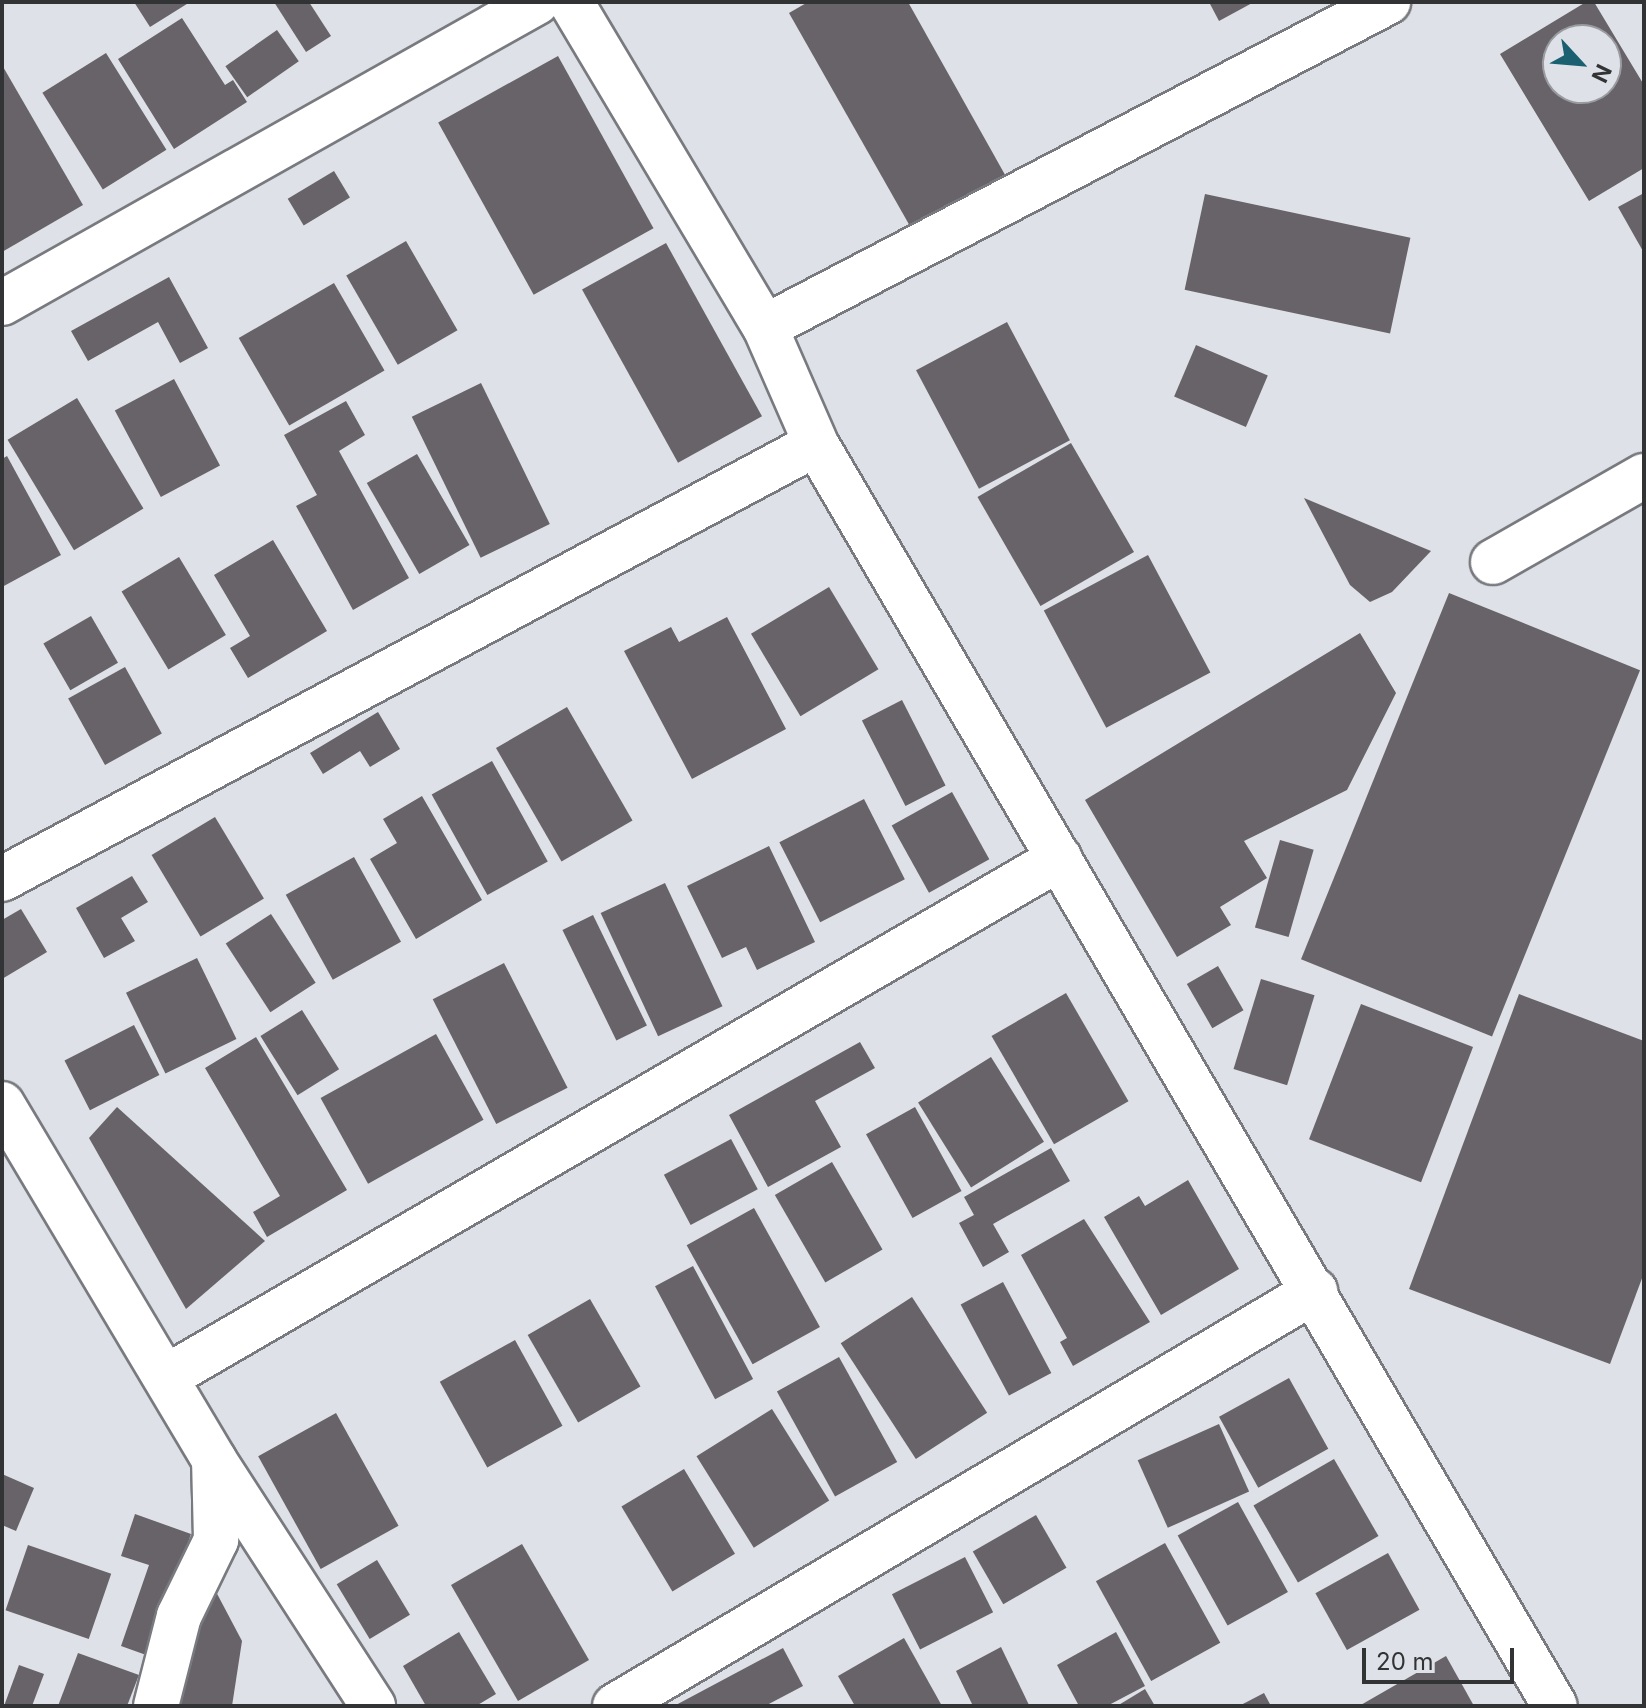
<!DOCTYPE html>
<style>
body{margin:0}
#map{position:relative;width:1646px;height:1708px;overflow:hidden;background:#dee1e7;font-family:Inter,sans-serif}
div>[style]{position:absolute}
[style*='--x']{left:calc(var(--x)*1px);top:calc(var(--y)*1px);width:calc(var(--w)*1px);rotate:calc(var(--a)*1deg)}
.building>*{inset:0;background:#676368;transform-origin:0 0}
.roads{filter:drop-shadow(2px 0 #787a7f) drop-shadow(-2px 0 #787a7f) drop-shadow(0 2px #787a7f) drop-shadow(0 -2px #787a7f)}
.street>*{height:44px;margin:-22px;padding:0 22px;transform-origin:22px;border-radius:22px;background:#fff}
span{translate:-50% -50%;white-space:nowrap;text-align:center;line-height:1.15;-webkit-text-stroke:8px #dee1e7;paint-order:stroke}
.frame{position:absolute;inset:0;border:4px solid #323335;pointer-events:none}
.north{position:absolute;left:1542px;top:24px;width:80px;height:80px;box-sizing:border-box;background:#dee1e7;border:2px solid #999ba0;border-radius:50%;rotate:116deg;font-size:22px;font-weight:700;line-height:32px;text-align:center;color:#323335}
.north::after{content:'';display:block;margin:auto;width:28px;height:36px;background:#1a6071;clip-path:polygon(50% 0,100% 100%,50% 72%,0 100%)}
.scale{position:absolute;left:1362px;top:1648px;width:152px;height:36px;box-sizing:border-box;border:4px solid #323335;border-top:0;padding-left:10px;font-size:24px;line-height:28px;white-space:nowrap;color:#323335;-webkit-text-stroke:6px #dee1e7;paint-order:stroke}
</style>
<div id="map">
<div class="building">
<div style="clip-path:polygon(134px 2px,190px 2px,150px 27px)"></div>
<div style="clip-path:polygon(274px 2px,309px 2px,331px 36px,306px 52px)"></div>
<div style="clip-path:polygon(808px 2px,908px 2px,1013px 189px,919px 242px,789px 13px)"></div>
<div style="clip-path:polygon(1209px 2px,1254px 2px,1219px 21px)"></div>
<div style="clip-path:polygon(evenodd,1586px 2px,1594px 2px,1644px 85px,1644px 168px,1589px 201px,1500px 54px,1586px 2px,1558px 40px,1606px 40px,1606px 88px,1558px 88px,1558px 40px)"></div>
<div style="clip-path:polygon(182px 18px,225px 85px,233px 80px,247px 102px,174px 149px,118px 59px)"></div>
<div style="left:277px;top:30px;width:38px;height:63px;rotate:55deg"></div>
<div style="left:106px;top:53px;width:114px;height:75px;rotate:58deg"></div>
<div style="left:558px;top:56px;width:197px;height:137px;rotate:61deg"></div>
<div style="clip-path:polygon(2px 65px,83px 205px,2px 252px)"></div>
<div style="left:334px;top:171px;width:31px;height:54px;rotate:59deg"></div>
<div style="clip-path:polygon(1644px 193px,1644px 253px,1618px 207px)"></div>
<div style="left:1205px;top:194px;width:210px;height:98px;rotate:12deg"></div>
<div style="left:406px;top:241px;width:103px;height:69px;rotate:60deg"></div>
<div style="left:666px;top:243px;width:198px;height:96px;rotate:61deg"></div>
<div style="clip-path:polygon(169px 277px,208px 348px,180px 363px,158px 322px,88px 361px,71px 331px)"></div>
<div style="left:334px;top:283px;width:101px;height:110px;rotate:60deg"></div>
<div style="left:1007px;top:322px;width:134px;height:103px;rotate:62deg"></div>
<div style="left:1196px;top:345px;width:78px;height:56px;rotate:23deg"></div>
<div style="left:174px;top:379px;width:98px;height:67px;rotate:62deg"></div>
<div style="left:481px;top:383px;width:157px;height:77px;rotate:64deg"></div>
<div style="left:77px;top:398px;width:129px;height:81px;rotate:59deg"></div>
<div style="clip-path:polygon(346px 401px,365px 435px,339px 451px,409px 578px,353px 610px,296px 506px,317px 495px,284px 435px)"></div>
<div style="left:1071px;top:443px;width:126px;height:108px;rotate:60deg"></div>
<div style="left:417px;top:454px;width:105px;height:58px;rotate:60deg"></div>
<div style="clip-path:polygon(7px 456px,61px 555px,2px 587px,2px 459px)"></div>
<div style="clip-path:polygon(1304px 498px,1431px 551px,1392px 592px,1370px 602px,1350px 585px)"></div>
<div style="clip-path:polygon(273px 540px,327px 631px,248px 678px,230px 648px,250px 636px,214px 575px)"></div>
<div style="left:1148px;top:555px;width:133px;height:118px;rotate:62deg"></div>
<div style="left:179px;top:557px;width:91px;height:67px;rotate:59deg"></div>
<div style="left:829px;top:587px;width:96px;height:91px;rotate:59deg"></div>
<div style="left:1449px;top:593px;width:206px;height:395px;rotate:22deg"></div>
<div style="left:91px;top:616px;width:54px;height:55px;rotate:60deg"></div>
<div style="clip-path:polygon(727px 617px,786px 729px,692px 779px,624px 651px,671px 627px,679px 642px)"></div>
<div style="clip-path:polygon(1360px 633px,1396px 693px,1347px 790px,1244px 841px,1267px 878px,1220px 907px,1231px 925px,1177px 957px,1085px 800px)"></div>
<div style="left:125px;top:667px;width:76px;height:65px;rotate:61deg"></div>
<div style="left:902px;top:700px;width:96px;height:45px;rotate:63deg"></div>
<div style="left:567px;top:707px;width:131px;height:82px;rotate:60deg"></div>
<div style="clip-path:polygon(378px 712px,400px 749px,370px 767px,360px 751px,323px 774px,310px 753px)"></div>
<div style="left:492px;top:761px;width:115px;height:69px;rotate:61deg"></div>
<div style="left:952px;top:792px;width:77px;height:69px;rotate:61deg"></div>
<div style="clip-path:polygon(422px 796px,482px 900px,416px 939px,370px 859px,397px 843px,383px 819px)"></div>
<div style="left:864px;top:799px;width:90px;height:95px;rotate:63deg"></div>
<div style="left:215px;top:817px;width:95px;height:74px;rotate:59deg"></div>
<div style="left:1280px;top:840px;width:35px;height:91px;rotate:16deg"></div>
<div style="clip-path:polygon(769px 846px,815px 942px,757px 970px,746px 947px,722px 958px,687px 886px)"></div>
<div style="left:354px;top:857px;width:97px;height:78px;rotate:61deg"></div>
<div style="clip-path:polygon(132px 876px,148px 902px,121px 918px,135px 941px,104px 958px,76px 908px)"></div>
<div style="left:665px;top:883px;width:136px;height:71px;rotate:65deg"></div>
<div style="clip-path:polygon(21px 909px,47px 952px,2px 979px,2px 920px)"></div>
<div style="left:271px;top:914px;width:82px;height:54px;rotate:57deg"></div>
<div style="left:593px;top:915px;width:123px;height:34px;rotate:64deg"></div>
<div style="left:197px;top:958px;width:90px;height:79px;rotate:64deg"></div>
<div style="left:504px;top:963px;width:140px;height:80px;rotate:63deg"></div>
<div style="left:1218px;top:966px;width:51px;height:36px;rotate:60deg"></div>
<div style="left:1261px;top:979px;width:56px;height:94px;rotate:17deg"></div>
<div style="left:1066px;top:993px;width:125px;height:86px;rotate:60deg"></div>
<div style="clip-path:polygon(1519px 994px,1644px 1041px,1644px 1273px,1610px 1364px,1409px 1289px)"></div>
<div style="left:1361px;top:1004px;width:120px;height:145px;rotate:21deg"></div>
<div style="left:302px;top:1010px;width:70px;height:49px;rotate:58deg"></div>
<div style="left:134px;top:1025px;width:56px;height:78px;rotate:63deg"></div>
<div style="left:436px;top:1034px;width:98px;height:132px;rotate:61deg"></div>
<div style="clip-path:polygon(256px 1037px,347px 1190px,267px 1237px,253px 1212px,280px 1196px,205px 1068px)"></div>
<div style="clip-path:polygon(860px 1042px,875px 1068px,815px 1101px,841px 1147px,768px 1187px,729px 1115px)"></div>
<div style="left:991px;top:1057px;width:100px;height:86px;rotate:58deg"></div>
<div style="clip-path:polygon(117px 1107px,265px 1241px,186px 1309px,89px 1138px)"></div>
<div style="left:915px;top:1107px;width:96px;height:56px;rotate:61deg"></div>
<div style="left:731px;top:1139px;width:57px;height:76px;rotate:62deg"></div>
<div style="clip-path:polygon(1051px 1148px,1070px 1181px,993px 1224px,1009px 1252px,983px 1267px,959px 1223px,974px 1215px,964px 1197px)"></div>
<div style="left:832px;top:1162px;width:101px;height:66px;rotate:60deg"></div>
<div style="clip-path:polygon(1188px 1180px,1239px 1269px,1161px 1315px,1104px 1217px,1139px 1196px,1145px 1206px)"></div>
<div style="left:754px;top:1208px;width:136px;height:77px;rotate:61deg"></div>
<div style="clip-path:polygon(1084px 1219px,1150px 1322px,1073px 1366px,1060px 1342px,1067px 1338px,1021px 1255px)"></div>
<div style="left:693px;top:1266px;width:128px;height:43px;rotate:62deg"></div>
<div style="left:1003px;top:1282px;width:103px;height:48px;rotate:62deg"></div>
<div style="left:912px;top:1297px;width:138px;height:85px;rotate:57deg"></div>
<div style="left:590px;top:1299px;width:101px;height:72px;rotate:60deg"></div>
<div style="left:515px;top:1340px;width:98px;height:86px;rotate:61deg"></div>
<div style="left:839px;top:1357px;width:120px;height:71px;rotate:61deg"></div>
<div style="left:1289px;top:1378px;width:81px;height:80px;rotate:61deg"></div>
<div style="left:772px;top:1409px;width:108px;height:89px;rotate:58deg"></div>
<div style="left:336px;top:1413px;width:129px;height:89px;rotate:61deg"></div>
<div style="left:1219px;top:1424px;width:74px;height:89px;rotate:66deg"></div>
<div style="left:1334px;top:1459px;width:89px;height:93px;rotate:60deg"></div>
<div style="left:684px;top:1469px;width:99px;height:73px;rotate:59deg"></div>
<div style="clip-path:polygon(2px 1474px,34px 1488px,16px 1531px,2px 1525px)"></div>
<div style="left:1238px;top:1502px;width:103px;height:69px;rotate:61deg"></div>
<div style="clip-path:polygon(135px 1514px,191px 1534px,149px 1656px,121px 1646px,149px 1565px,121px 1556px)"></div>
<div style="left:1036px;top:1515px;width:61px;height:73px;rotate:60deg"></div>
<div style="left:1165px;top:1543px;width:114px;height:79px;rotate:61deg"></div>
<div style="left:522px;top:1544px;width:134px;height:82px;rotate:60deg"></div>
<div style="left:28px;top:1545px;width:88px;height:69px;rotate:19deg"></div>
<div style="left:1388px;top:1553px;width:65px;height:83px;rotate:61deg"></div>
<div style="left:965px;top:1557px;width:62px;height:82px;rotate:63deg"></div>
<div style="left:377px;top:1560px;width:64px;height:47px;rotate:59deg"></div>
<div style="clip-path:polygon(214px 1588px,242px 1641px,232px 1706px,179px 1706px,194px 1601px)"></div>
<div style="clip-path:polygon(459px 1632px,496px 1694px,476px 1706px,426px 1706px,403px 1666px)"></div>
<div style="clip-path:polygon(1116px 1632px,1145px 1686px,1107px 1706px,1079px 1706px,1057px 1665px)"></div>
<div style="clip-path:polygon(904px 1638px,942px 1706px,855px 1706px,838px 1676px)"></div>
<div style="clip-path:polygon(1001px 1647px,1029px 1705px,973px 1706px,956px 1671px)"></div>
<div style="clip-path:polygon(783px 1648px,803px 1686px,765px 1706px,674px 1706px)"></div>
<div style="clip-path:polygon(78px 1653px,139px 1675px,127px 1706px,58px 1706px)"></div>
<div style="clip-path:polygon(1446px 1656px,1474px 1706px,1359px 1706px)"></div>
<div style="clip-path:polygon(19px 1665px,44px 1674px,32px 1706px,4px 1706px)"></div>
<div style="clip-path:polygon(1145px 1689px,1155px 1706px,1117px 1706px)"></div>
<div style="clip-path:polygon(1264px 1693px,1271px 1706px,1239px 1706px)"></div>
</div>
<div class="roads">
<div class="street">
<div style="--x:571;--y:2;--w:378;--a:59.2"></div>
<div style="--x:765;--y:327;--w:128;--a:66.4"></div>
<div style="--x:816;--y:444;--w:1462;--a:59.65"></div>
<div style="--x:2;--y:303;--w:614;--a:-29.36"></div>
<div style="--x:765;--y:327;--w:703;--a:-27.55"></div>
<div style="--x:1493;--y:562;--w:174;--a:-29.7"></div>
<div style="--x:2;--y:879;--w:923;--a:-28.12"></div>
<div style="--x:2;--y:1104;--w:414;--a:59.2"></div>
<div style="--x:214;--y:1460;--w:293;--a:57.1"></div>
<div style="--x:168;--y:1376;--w:1031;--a:-30.14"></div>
<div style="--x:156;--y:1706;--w:93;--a:-75.7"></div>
<div style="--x:179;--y:1616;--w:85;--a:-64"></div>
<div style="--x:216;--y:1540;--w:80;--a:-91.4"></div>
<div style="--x:615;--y:1706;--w:814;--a:-30.66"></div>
</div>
</div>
<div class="frame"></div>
<div class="north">N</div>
<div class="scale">20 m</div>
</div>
